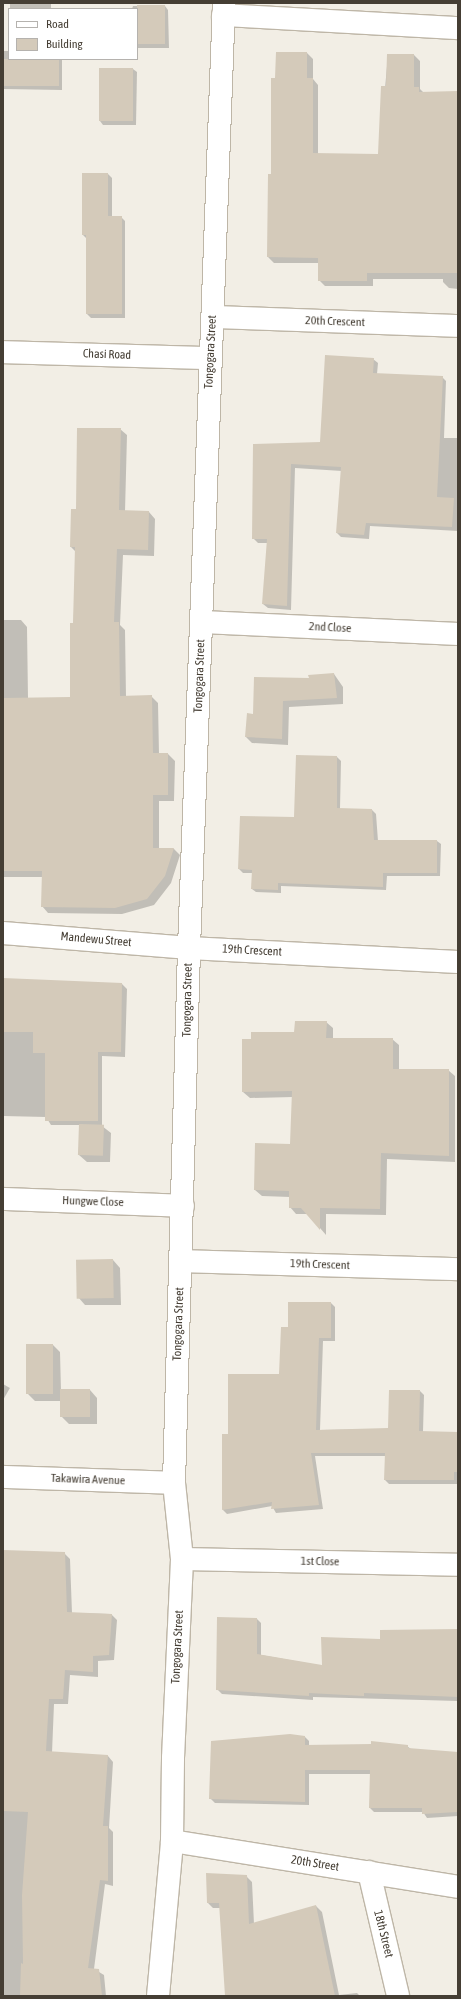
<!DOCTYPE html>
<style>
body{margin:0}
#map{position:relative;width:461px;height:1999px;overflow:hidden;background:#f2eee5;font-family:"Asap Condensed",sans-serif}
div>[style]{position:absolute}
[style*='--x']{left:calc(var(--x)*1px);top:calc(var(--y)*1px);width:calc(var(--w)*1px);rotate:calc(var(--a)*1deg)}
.shadow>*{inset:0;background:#0003;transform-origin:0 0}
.building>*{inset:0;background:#d4caba;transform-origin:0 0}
.roads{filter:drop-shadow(1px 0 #beb6a7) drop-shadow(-1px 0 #beb6a7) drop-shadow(0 1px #beb6a7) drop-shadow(0 -1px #beb6a7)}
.minor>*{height:22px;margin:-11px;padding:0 11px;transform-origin:11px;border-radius:11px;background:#fff}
span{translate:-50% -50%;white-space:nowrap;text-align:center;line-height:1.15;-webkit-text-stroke:3px #fff;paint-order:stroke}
.street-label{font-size:12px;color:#453e34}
.frame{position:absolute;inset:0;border:4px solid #453e34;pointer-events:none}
.legend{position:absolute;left:8px;top:8px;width:130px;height:52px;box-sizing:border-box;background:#fff;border:1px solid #b5b2ae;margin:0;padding:5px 7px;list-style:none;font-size:12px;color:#453e34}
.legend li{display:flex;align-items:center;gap:8px;height:20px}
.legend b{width:20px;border:1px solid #b5b2ae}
</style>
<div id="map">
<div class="shadow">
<div style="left:10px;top:3px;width:41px;height:6px"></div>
<div style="clip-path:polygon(133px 6px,165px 6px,168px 10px,169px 48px,137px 48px,137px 9px,132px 9px)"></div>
<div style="clip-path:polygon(3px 51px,9px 51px,9px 59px,62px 59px,62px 90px,3px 89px)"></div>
<div style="clip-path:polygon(307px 53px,313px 59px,313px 79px,318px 85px,318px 154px,379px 155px,388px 55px,414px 55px,420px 61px,420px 89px,424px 93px,458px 92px,458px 289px,449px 288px,443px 282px,443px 279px,373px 279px,373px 286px,325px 286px,319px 280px,319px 263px,274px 263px,268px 257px,276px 79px)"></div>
<div style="clip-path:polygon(100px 69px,133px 69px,137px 72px,136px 125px,103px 125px,100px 121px)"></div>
<div style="clip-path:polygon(83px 174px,108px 174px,112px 178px,112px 217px,121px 217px,125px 221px,125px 318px,91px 318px,87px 314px,87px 239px,83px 235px)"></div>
<div style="clip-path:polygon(373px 359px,378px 363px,377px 374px,442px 377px,446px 381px,444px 438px,458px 438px,458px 531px,370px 526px,369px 539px,341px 537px,337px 533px,342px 471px,295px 468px,291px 610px,268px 608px,263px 604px,268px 543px,258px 543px,253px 538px,254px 445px,320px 443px)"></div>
<div style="clip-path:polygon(120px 429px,127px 435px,125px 512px,149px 512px,155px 519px,154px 556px,123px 555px,120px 625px,125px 630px,126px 697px,151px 696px,158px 703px,159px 754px,168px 754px,175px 761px,174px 801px,159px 801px,159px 849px,174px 849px,180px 855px,171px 883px,154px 905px,122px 914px,48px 913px,42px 906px,42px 877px,3px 877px,3px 620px,21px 620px,27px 627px,28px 698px,71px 698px,76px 552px,71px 547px,77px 510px)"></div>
<div style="clip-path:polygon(334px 674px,343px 687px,343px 704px,289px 707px,288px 745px,252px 743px,246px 737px,254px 715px,310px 680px)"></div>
<div style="clip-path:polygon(337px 757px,341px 761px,340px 809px,372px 810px,376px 814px,378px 841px,437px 841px,441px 844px,440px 876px,387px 876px,386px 890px,281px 886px,281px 893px,256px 892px,252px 889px,253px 873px,243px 873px,239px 869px,295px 818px)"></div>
<div style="clip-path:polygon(3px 980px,122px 984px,127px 989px,125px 1057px,102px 1056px,102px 1126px,111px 1133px,110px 1162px,87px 1162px,79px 1155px,80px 1125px,51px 1125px,46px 1117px,3px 1116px)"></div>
<div style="clip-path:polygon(326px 1022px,333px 1028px,333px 1039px,392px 1039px,399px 1045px,399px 1070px,448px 1070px,455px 1076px,455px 1162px,387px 1159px,386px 1215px,326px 1214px,326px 1235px,308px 1214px,296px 1214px,290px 1207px,290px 1197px,262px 1196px,255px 1190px,291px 1145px,293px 1097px,250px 1098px,243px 1092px,295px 1033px)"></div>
<div style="clip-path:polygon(113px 1260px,120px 1268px,121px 1305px,85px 1305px,78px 1297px)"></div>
<div style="clip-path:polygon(331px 1303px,335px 1307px,335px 1341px,323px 1341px,320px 1430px,389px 1429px,420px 1391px,424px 1395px,423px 1432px,458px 1433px,458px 1484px,389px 1484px,385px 1480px,386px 1456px,315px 1456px,323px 1509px,276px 1513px,272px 1506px,227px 1514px,223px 1510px,229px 1435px,280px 1375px,289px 1328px)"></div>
<div style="clip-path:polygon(53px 1345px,60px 1352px,61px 1391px,90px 1390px,97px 1398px,97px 1424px,69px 1424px,62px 1417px,61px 1401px,35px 1401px,28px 1394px)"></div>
<div style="left:3px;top:1384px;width:8px;height:46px;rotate:30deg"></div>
<div style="clip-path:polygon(3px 1551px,64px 1553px,70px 1559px,72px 1613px,111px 1614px,117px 1620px,114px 1660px,98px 1661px,98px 1677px,70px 1675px,68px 1704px,54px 1704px,52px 1753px,108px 1756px,113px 1762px,109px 1828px,113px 1832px,113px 1886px,105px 1884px,94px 1969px,104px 1975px,106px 1996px,3px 1996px)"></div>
<div style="clip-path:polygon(257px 1619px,261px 1623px,261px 1655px,323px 1666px,381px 1640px,458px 1630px,458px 1701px,313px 1697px,313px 1700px,222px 1694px,217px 1689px)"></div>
<div style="clip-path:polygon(305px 1737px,309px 1741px,309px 1746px,407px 1746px,412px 1750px,458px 1753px,458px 1816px,427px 1818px,423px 1812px,374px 1812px,370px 1808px,371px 1774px,309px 1774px,309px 1805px,215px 1803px,210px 1798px)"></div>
<div style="clip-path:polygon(246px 1876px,252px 1882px,254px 1924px,316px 1906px,322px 1912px,339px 1995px,357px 1993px,360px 1996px,226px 1996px,220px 1908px,213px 1908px,208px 1903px)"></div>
</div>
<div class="building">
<div style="left:137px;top:5px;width:28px;height:39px"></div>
<div style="clip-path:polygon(276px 52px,307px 52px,307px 78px,313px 78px,313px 153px,378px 154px,381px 86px,386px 86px,387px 54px,414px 54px,414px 87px,419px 87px,419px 92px,458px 91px,458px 273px,367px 273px,367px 281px,318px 281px,318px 258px,267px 257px,268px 174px,271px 174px,271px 78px,275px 78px)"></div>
<div style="left:3px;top:59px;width:56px;height:27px"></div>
<div style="left:99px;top:68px;width:34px;height:53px"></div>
<div style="clip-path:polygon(82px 173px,108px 173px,108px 216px,122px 216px,122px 314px,86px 314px,86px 235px,82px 235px)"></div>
<div style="clip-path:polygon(325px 355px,374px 358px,373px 373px,443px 376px,437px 497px,454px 498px,452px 527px,366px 523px,364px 535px,336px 533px,341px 467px,291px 464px,287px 606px,262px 604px,267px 539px,252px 539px,253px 444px,320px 442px)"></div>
<div style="clip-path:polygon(77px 428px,121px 428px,119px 510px,149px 511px,148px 550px,117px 549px,114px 622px,119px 622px,120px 696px,152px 695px,153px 753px,168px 753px,168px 795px,153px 795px,153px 848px,174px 848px,165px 876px,147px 899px,115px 908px,41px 907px,42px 871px,3px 871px,3px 698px,70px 697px,70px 623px,73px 623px,75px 547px,70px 547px,71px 509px,76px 509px)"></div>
<div style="clip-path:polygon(334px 673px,337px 698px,283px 701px,282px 739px,245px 737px,247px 713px,253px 714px,254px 677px,309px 678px,308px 675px)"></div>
<div style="clip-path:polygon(296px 755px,337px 756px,337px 808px,372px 809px,374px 840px,437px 840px,437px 873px,383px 873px,383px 887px,278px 883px,278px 890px,251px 889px,252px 870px,238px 869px,240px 816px,294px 817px)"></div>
<div style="clip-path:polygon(3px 978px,122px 983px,121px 1052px,98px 1052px,98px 1121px,45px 1121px,45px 1053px,33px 1053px,33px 1032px,3px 1032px)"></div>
<div style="clip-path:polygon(295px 1021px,327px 1021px,326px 1038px,393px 1038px,393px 1069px,449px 1069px,449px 1156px,381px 1153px,380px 1209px,320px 1208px,320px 1230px,301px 1208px,289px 1208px,289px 1191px,254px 1190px,255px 1143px,290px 1144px,292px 1091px,242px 1092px,242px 1039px,251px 1039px,251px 1032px,294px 1032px)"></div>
<div style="left:79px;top:1124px;width:25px;height:31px;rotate:2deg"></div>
<div style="left:113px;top:1259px;width:39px;height:37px;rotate:89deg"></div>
<div style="clip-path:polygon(288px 1302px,331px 1302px,331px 1338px,319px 1338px,316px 1430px,388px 1428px,389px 1390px,420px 1390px,419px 1431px,458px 1432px,458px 1472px,454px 1472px,454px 1480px,384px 1480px,385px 1453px,311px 1453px,319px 1505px,271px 1509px,272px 1502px,222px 1510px,222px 1434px,228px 1434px,228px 1374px,279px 1374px,281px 1327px,288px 1327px)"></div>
<div style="left:26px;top:1344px;width:27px;height:50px"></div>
<div style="left:90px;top:1389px;width:28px;height:30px;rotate:90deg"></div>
<div style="clip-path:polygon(3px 1550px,65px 1552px,67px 1612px,112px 1614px,109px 1655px,93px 1656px,93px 1672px,65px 1670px,63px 1699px,49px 1699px,46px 1751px,108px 1755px,103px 1826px,108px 1826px,108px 1881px,100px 1880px,88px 1968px,99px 1969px,102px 1996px,20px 1996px,21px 1963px,23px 1964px,22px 1895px,28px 1812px,3px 1811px)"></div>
<div style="clip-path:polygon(217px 1617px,257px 1618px,257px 1654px,322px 1665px,321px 1637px,380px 1639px,380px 1630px,458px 1629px,458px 1697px,364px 1693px,364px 1696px,309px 1693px,309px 1696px,216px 1690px)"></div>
<div style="clip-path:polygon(290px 1734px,305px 1736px,305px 1745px,371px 1744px,371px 1741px,408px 1745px,408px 1748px,458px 1752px,458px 1812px,422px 1814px,422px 1808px,369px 1808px,370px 1770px,305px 1770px,305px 1802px,209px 1799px,211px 1741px)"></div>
<div style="clip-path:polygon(206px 1873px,247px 1875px,249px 1924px,316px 1905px,335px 1996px,225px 1996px,219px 1903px,207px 1903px)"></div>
</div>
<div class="roads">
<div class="minor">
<div style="--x:223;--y:15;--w:235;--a:3.2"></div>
<div style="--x:213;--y:317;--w:245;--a:2.1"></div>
<div style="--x:3;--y:352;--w:207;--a:1.7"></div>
<div style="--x:203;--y:622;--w:255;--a:2.7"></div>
<div style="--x:3;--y:933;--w:187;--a:4.6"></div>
<div style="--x:189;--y:948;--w:269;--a:3"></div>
<div style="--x:3;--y:1199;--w:180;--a:2.2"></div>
<div style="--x:181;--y:1261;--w:277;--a:1.7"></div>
<div style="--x:3;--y:1477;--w:171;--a:2"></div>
<div style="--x:182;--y:1559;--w:276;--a:1.2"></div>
<div style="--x:172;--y:1841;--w:290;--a:9.1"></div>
<div style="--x:369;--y:1872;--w:127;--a:76.8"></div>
<div style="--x:158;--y:1996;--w:156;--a:-84.8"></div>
<div style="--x:172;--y:1841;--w:83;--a:-89.3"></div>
<div style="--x:173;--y:1758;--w:199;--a:-87.4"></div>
<div style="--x:182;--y:1559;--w:76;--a:-96"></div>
<div style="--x:174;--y:1483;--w:535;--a:-88.39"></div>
<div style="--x:189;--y:948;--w:946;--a:-87.88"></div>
</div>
</div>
<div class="street-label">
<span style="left:335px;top:322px;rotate:2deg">20th Crescent</span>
<span style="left:211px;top:352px;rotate:-87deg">Tongogara Street</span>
<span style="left:107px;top:355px;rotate:2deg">Chasi Road</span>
<span style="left:330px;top:628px;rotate:3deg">2nd Close</span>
<span style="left:200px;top:676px;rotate:-88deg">Tongogara Street</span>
<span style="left:96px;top:940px;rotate:5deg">Mandewu Street</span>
<span style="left:252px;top:951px;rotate:3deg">19th Crescent</span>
<span style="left:188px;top:1000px;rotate:-89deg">Tongogara Street</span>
<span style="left:93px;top:1202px;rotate:2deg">Hungwe Close</span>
<span style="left:320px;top:1265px;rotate:2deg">19th Crescent</span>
<span style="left:179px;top:1324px;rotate:-88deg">Tongogara Street</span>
<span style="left:88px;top:1480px;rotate:2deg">Takawira Avenue</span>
<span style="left:320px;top:1562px;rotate:1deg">1st Close</span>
<span style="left:178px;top:1647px;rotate:-87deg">Tongogara Street</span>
<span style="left:315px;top:1864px;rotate:9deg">20th Street</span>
<span style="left:383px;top:1934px;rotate:76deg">18th Street</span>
</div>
<div class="frame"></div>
<ul class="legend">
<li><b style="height:5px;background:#fff"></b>Road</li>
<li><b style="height:11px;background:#d4caba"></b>Building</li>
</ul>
</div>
